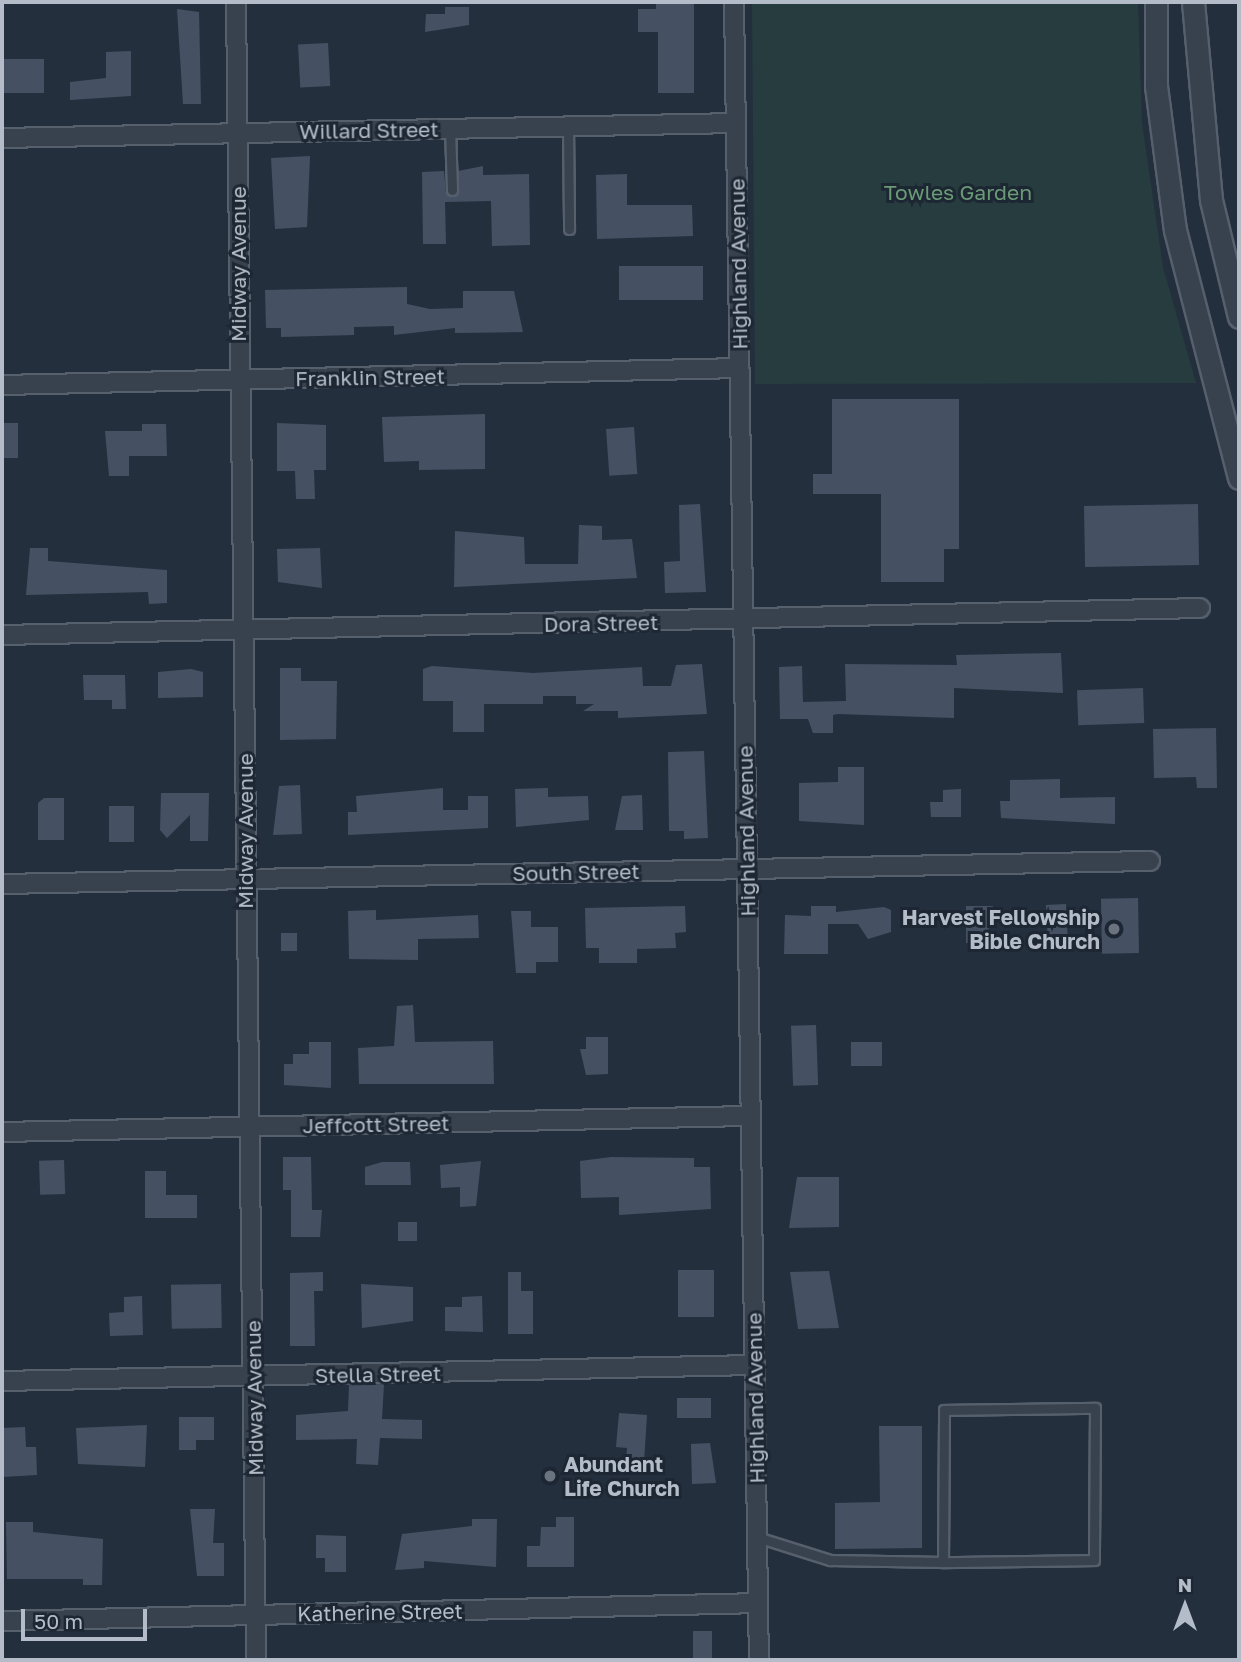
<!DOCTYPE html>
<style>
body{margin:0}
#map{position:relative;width:1241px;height:1662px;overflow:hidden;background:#242f3e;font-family:"Golos Text",sans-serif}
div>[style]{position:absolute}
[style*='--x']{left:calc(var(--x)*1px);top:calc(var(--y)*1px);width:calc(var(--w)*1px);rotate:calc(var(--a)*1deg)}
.green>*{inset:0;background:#263c3f}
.building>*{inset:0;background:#455162;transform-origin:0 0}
.roads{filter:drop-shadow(2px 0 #565f6c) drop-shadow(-2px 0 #565f6c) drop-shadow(0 2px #565f6c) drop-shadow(0 -2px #565f6c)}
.service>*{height:9px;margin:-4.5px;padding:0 4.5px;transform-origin:4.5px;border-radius:4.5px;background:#38414e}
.minor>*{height:18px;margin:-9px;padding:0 9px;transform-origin:9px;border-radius:9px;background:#38414e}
.tertiary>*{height:21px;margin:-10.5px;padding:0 10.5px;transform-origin:10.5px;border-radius:10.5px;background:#38414e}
.dots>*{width:19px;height:19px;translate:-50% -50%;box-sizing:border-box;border:4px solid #1d2633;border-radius:50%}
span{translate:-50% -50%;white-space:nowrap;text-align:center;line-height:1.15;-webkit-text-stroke:6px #1d2633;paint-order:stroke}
.street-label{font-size:21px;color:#b4bcc9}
.park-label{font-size:21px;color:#6b9a76}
.poi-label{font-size:21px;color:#b4bcc9;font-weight:700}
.right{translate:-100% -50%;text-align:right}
.left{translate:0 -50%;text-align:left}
.frame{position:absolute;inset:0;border:4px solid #b4bcc9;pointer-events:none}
.north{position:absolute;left:1150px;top:1571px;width:70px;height:70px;-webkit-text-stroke:5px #1d2633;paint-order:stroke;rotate:0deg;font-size:19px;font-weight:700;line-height:28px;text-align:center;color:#b4bcc9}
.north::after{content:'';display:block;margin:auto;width:24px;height:32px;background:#b4bcc9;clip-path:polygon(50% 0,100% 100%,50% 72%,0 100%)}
.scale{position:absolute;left:21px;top:1609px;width:126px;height:32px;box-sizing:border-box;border:4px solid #b4bcc9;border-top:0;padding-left:9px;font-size:21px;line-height:24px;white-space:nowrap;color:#b4bcc9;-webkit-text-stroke:5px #1d2633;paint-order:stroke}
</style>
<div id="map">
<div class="green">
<div style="clip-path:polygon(752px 2px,1138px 2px,1142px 123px,1163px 267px,1196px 383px,755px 384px)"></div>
</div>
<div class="building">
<div style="clip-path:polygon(656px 2px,694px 2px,694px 93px,658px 93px,658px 32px,638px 32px,638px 9px,656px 9px)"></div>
<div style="clip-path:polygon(445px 7px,469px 7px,469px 25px,425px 32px,426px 14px,445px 14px)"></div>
<div style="clip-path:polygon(177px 9px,199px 12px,201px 104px,183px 104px)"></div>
<div style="left:328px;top:43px;width:43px;height:30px;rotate:87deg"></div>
<div style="clip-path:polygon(131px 51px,131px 96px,70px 100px,70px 82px,106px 78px,106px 52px)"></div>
<div style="left:2px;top:59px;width:42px;height:34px"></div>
<div style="clip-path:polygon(310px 156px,307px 227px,275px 229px,271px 158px)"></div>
<div style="clip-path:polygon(483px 166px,483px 175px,529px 174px,530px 245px,492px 246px,491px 201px,445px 202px,446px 244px,423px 244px,422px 172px,444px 171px,446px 193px,453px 197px,458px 171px)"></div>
<div style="clip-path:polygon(627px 174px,627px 205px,692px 205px,693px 236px,597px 239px,596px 175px)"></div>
<div style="left:703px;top:266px;width:34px;height:84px;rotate:90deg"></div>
<div style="clip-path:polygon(407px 287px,407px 304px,430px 309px,463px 308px,463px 291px,514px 291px,523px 332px,455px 333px,455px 328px,394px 335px,394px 326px,354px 327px,354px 335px,281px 337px,281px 328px,266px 328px,265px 290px)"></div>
<div style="clip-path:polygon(832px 399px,959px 399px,959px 549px,944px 549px,944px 582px,881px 582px,881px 494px,813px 494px,813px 474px,832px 474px)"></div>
<div style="clip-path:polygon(485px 414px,485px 469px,419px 470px,419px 461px,384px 462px,382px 417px)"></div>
<div style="left:2px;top:423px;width:16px;height:35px"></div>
<div style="clip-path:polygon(277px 423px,326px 425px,326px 470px,314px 470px,315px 499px,296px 499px,295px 471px,277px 471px)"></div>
<div style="clip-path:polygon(142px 424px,166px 424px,167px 456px,129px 456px,129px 476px,109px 476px,105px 431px,142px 431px)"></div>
<div style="left:634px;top:427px;width:47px;height:28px;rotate:86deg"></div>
<div style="clip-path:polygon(700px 504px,706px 592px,665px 593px,664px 562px,680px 561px,679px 505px)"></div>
<div style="left:1198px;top:504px;width:61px;height:114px;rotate:89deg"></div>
<div style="clip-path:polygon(579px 525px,602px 526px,602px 540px,632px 539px,637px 578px,454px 587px,455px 531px,524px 537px,525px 564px,578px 564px)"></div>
<div style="clip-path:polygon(30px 548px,48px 548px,48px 561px,167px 570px,167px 603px,149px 604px,148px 592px,26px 595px)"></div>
<div style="clip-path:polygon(320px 548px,322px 588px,278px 582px,277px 549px)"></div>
<div style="clip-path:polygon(1061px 653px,1063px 693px,954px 688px,954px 718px,838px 714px,833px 715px,833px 733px,813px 733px,808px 719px,780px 719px,779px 667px,802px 666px,803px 702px,846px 701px,845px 664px,957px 665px,956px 655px)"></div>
<div style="clip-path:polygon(702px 664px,707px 714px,618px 718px,618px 711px,583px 711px,594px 704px,576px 704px,576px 696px,543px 696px,543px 704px,484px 704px,484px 732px,453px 732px,453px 701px,423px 701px,423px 669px,432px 666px,533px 673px,642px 667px,643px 686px,671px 686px,676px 665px)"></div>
<div style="clip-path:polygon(280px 668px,301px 668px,301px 681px,337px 681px,336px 739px,280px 740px)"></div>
<div style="clip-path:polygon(191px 669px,203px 672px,203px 697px,158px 698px,158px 672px)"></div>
<div style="clip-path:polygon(83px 675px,125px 675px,126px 709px,112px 709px,112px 700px,84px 700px)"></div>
<div style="left:1143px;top:688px;width:35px;height:66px;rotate:88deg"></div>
<div style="clip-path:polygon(1216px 728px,1217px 788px,1197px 788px,1196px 777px,1154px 778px,1153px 729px)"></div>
<div style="clip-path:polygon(704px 751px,708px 838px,684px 839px,684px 831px,669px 831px,668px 752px)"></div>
<div style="clip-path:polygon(838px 767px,864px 767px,864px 825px,799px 821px,799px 783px,838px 782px)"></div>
<div style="clip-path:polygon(1060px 779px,1060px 798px,1115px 797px,1115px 824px,1001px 818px,1000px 801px,1010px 801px,1010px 780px)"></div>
<div style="clip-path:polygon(300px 785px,302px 834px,273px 835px,279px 786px)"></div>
<div style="clip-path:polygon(443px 788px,443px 810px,468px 810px,468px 796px,488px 796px,488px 828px,348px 835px,348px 812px,357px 812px,356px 796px)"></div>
<div style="clip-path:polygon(548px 788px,548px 797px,588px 796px,589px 820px,516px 827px,515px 789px)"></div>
<div style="clip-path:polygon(961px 789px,961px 817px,931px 817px,930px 802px,943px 802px,943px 790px)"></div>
<div style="clip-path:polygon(161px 793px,209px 793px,208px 841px,190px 841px,190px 815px,167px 838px,160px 830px)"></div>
<div style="clip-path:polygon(642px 795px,643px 830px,615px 830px,622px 796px)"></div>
<div style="clip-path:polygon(44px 798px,64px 798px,64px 840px,38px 840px,38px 803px)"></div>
<div style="left:109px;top:806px;width:25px;height:36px"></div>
<div style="left:1138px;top:898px;width:55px;height:37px;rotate:89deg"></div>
<div style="left:1066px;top:904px;width:42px;height:20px;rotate:87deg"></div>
<div style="clip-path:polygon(685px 906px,686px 932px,675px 933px,676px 948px,637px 949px,637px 963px,599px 963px,599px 948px,586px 948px,585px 908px)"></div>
<div style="clip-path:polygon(811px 906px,836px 906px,836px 912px,884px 907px,891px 910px,891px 932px,868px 939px,858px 924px,828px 924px,828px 954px,784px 954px,785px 915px,811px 916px)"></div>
<div style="clip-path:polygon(966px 906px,993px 906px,986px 943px,966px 943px)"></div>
<div style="clip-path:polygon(376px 910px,376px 920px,478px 915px,479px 938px,418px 939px,418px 960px,349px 959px,348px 911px)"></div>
<div style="clip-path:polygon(511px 911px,531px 911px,531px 927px,558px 927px,558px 962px,536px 962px,536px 973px,516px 973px)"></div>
<div style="left:281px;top:933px;width:16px;height:18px"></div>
<div style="clip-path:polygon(413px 1005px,415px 1042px,493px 1041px,494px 1084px,359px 1084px,358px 1048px,394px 1046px,397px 1006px)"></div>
<div style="left:816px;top:1025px;width:60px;height:25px;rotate:88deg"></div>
<div style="clip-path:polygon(586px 1037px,608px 1037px,608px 1074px,586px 1075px,580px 1049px,586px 1049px)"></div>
<div style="clip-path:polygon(309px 1042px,331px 1042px,331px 1088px,284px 1085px,284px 1064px,293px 1064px,293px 1054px,309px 1054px)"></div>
<div style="left:851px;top:1042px;width:31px;height:24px"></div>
<div style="clip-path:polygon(283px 1157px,311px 1157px,312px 1210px,322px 1210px,320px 1237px,291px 1237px,291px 1190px,283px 1190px)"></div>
<div style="clip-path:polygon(611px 1157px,694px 1158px,694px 1167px,710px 1167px,711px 1209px,619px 1215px,619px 1197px,581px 1198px,580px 1161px)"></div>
<div style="left:64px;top:1160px;width:34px;height:25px;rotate:88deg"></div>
<div style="clip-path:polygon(481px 1161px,476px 1206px,460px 1207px,460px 1187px,441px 1188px,440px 1165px)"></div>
<div style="clip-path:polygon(382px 1162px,410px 1162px,411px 1185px,365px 1185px,365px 1167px)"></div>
<div style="clip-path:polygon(145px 1171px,166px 1171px,166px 1195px,197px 1195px,197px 1218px,145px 1218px)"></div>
<div style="clip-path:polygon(797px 1177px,839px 1177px,839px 1227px,789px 1228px)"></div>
<div style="left:398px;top:1222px;width:19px;height:19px"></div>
<div style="left:678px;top:1270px;width:36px;height:47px"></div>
<div style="clip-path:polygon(829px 1271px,839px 1328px,798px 1329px,790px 1272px)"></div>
<div style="clip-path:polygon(323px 1272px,323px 1291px,314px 1291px,315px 1346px,290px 1346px,290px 1273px)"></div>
<div style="clip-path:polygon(508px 1272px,521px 1272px,521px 1291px,533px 1291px,533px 1334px,508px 1334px)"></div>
<div style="left:221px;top:1284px;width:44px;height:50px;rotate:89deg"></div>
<div style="clip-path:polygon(361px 1284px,413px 1287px,413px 1321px,362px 1328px)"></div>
<div style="clip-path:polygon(142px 1296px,143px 1335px,110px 1336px,109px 1313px,124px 1312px,124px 1297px)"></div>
<div style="clip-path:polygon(482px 1296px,483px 1332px,445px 1331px,445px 1307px,462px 1307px,462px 1297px)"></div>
<div style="clip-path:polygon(384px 1384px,382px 1419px,422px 1420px,422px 1439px,380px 1438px,378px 1465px,356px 1464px,357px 1439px,296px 1440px,296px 1415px,348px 1411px,349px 1385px)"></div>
<div style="left:711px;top:1398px;width:20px;height:34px;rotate:90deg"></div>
<div style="clip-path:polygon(619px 1413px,647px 1415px,644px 1462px,626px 1460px,627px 1448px,616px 1447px)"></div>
<div style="clip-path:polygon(179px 1417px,214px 1417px,214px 1440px,196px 1440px,196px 1450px,179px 1450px)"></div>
<div style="clip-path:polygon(147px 1425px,145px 1467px,78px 1464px,76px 1428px)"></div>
<div style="clip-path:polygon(879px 1426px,922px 1426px,922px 1548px,835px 1549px,835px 1503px,880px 1502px)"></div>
<div style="clip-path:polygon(25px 1427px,26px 1447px,36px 1447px,37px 1475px,2px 1477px,2px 1428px)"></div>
<div style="clip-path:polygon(710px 1443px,716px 1483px,692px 1484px,691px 1444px)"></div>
<div style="clip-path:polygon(190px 1509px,215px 1509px,213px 1543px,224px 1543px,224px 1576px,197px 1576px)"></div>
<div style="clip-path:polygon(556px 1517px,574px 1517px,574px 1567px,527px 1567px,527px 1546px,540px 1546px,541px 1527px,556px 1527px)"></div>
<div style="clip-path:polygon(472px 1519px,497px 1519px,496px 1567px,424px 1561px,424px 1568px,395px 1570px,402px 1534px,472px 1526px)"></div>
<div style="clip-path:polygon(6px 1522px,33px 1522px,33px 1532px,103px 1539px,102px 1585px,83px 1585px,83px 1579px,7px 1579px)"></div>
<div style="clip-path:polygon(316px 1535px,346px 1536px,346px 1572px,325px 1572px,325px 1558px,316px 1558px)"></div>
<div style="left:693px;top:1631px;width:19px;height:29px"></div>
</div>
<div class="roads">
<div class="service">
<div style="--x:568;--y:126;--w:103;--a:89.4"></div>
<div style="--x:450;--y:129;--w:61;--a:88.1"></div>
<div style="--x:757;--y:1537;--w:77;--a:17.5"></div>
<div style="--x:830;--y:1560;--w:113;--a:1"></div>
<div style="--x:943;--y:1562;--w:152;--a:-89.6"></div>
<div style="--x:944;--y:1410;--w:151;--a:-0.8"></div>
<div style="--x:1095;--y:1408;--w:152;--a:90.4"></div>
<div style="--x:1094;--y:1560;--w:151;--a:179.2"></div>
</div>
<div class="minor">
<div style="--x:236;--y:2;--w:1658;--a:89.31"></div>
<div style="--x:734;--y:2;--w:1658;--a:89.14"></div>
<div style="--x:2;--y:138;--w:734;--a:-1.17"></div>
<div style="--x:2;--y:385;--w:737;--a:-1.32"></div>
<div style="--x:2;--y:635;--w:1198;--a:-1.29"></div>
<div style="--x:2;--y:884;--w:1148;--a:-1.15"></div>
<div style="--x:2;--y:1132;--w:748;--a:-1.23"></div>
<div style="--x:2;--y:1381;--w:753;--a:-1.22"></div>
<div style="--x:2;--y:1621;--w:756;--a:-1.36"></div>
</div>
<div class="tertiary">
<div style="--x:1156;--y:2;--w:84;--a:90"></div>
<div style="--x:1156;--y:86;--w:145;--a:82.5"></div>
<div style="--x:1175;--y:230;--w:256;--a:75.5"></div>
<div style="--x:1193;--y:2;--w:199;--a:84.8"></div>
<div style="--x:1211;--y:200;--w:120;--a:76.5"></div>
</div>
</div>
<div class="dots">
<div style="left:1114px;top:929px;background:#6b7280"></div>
<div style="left:550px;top:1476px;background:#6b7280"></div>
</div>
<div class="street-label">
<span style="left:369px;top:130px;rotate:-1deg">Willard Street</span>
<span style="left:238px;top:264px;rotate:-90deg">Midway Avenue</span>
<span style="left:738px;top:264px;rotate:-91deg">Highland Avenue</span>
<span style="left:370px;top:377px;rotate:-1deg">Franklin Street</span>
<span style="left:601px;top:623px;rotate:-1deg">Dora Street</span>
<span style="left:245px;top:831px;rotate:-90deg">Midway Avenue</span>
<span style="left:746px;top:831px;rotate:-91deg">Highland Avenue</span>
<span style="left:576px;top:872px;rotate:-1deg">South Street</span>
<span style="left:376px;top:1124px;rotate:-1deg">Jeffcott Street</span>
<span style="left:378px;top:1374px;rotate:-1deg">Stella Street</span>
<span style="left:254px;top:1398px;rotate:-91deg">Midway Avenue</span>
<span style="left:755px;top:1398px;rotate:-91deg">Highland Avenue</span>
<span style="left:380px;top:1612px;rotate:-1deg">Katherine Street</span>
</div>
<div class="park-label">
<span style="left:958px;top:192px">Towles Garden</span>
</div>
<div class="poi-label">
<span class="right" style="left:1100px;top:929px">Harvest Fellowship<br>Bible Church</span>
<span class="left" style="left:564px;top:1476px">Abundant<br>Life Church</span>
</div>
<div class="frame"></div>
<div class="north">N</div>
<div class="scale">50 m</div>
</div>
